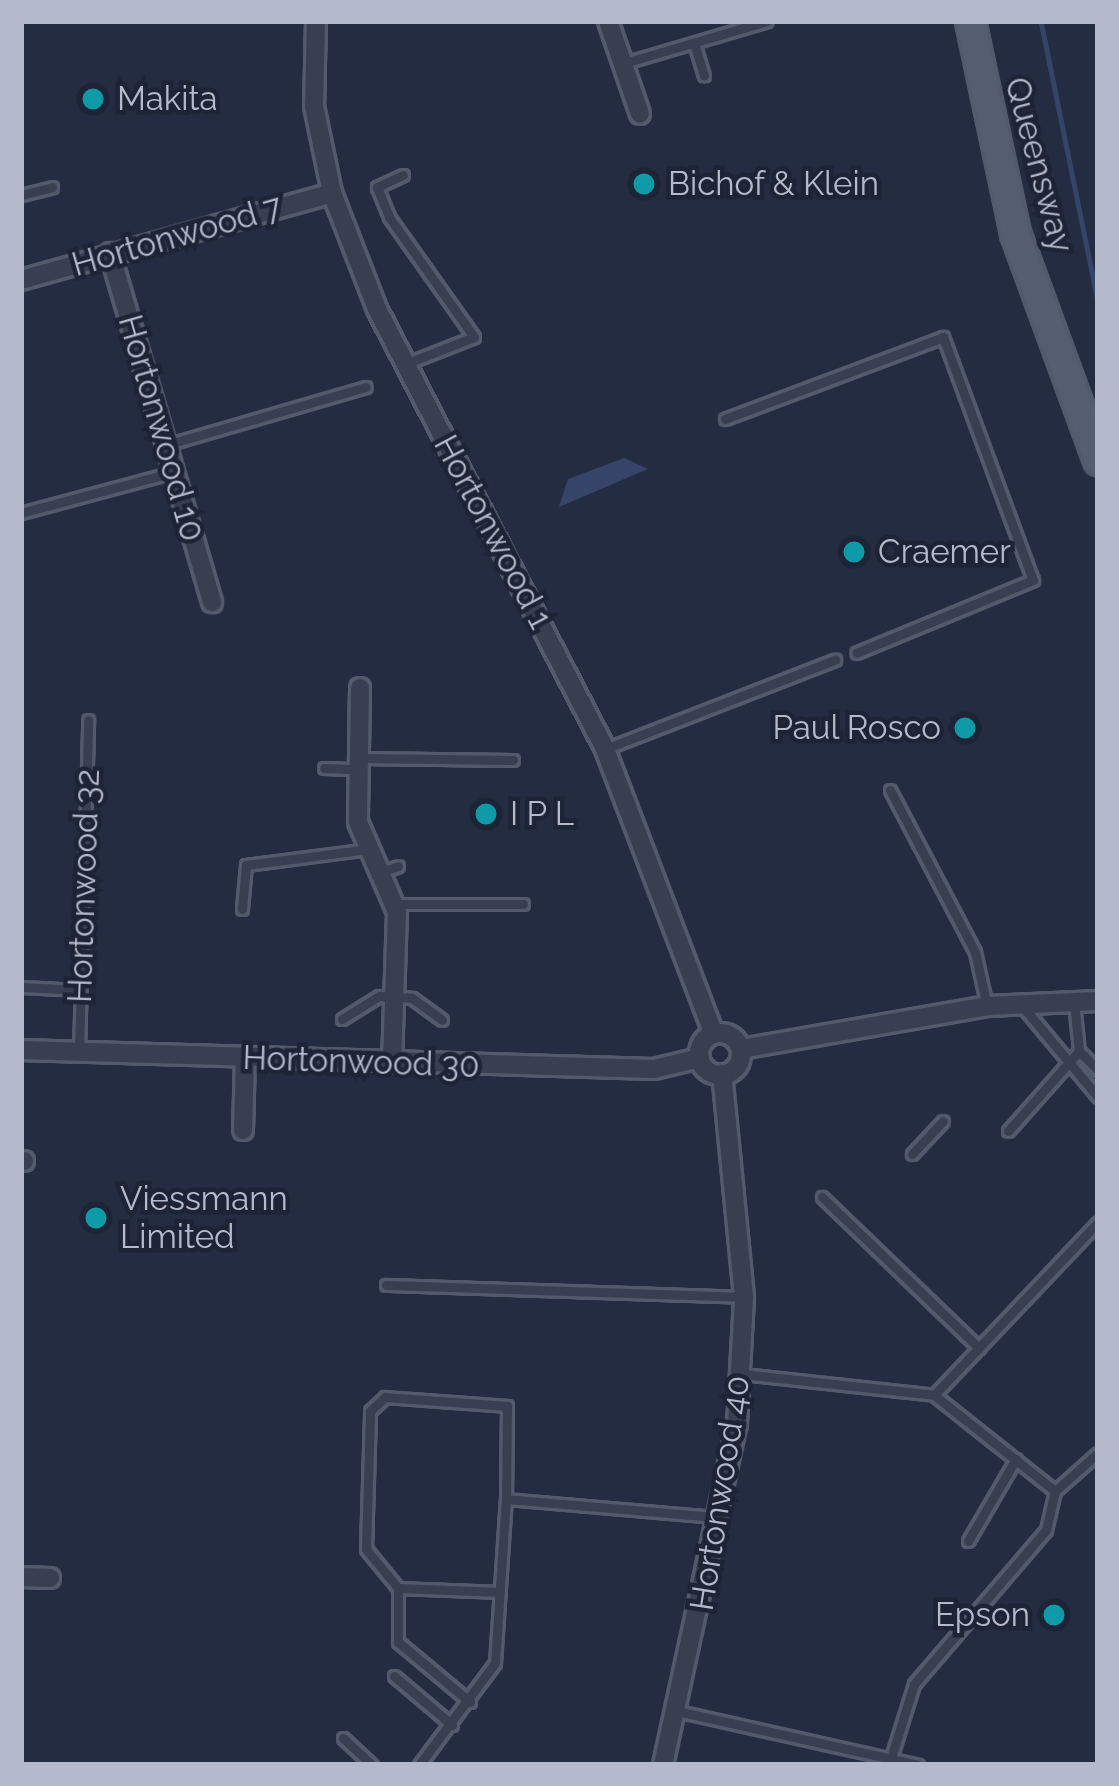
<!DOCTYPE html>
<style>
body{margin:0}
#map{position:relative;width:1119px;height:1786px;overflow:hidden;background:#232c41;font-family:Raleway,sans-serif}
div>[style]{position:absolute}
[style*='--x']{left:calc(var(--x)*1px);top:calc(var(--y)*1px);width:calc(var(--w)*1px);rotate:calc(var(--a)*1deg)}
.water>*{inset:0;background:#354569}
.stream>*{height:4.5px;margin:-2.25px;padding:0 2.25px;transform-origin:2.25px;border-radius:2.25px;background:#354569}
.roads{filter:drop-shadow(3px 0 #525a6b) drop-shadow(-3px 0 #525a6b) drop-shadow(0 3px #525a6b) drop-shadow(0 -3px #525a6b)}
.service>*{height:9px;margin:-4.5px;padding:0 4.5px;transform-origin:4.5px;border-radius:4.5px;background:#373f50}
.minor>*{height:18px;margin:-9px;padding:0 9px;transform-origin:9px;border-radius:9px;background:#373f50}
.minor>.ring{margin:-9px;padding:0;box-sizing:content-box;background:none;border:18px solid #373f50;border-radius:50%}
.primary>*{height:27px;margin:-13.5px;padding:0 13.5px;transform-origin:13.5px;border-radius:13.5px;background:#555e71}
.dots>*{width:33px;height:33px;translate:-50% -50%;box-sizing:border-box;border:6px solid #1c2436;border-radius:50%}
span{translate:-50% -50%;white-space:nowrap;text-align:center;line-height:1.15;-webkit-text-stroke:9px #1c2436;paint-order:stroke}
.poi-label{font-size:33px;color:#b4bacb}
.left{translate:0 -50%;text-align:left}
.right{translate:-100% -50%;text-align:right}
.street-label{font-size:33px;color:#b4bacb}
.frame{position:absolute;inset:0;border:24px solid #b4bacb;pointer-events:none}
</style>
<div id="map">
<div class="water">
<div style="clip-path:polygon(624px 458px,648px 469px,559px 507px,568px 479px)"></div>
</div>
<div class="stream">
<div style="--x:1041;--y:21;--w:286;--a:78.5"></div>
</div>
<div class="roads">
<div class="service">
<div style="--x:694;--y:43;--w:34;--a:73"></div>
<div style="--x:621;--y:64;--w:152;--a:-16.4"></div>
<div style="--x:403;--y:175;--w:29;--a:155"></div>
<div style="--x:377;--y:187;--w:32;--a:68"></div>
<div style="--x:389;--y:217;--w:147;--a:54.7"></div>
<div style="--x:474;--y:337;--w:74;--a:158.6"></div>
<div style="--x:21;--y:195;--w:32;--a:-14"></div>
<div style="--x:725;--y:419;--w:233;--a:-20.6"></div>
<div style="--x:943;--y:337;--w:259;--a:69.7"></div>
<div style="--x:1033;--y:580;--w:191;--a:157.6"></div>
<div style="--x:166;--y:445;--w:208;--a:-16.2"></div>
<div style="--x:21;--y:513;--w:158;--a:-15"></div>
<div style="--x:605;--y:749;--w:247;--a:-21.2"></div>
<div style="--x:359;--y:758;--w:154;--a:0.7"></div>
<div style="--x:324;--y:768;--w:34;--a:2"></div>
<div style="--x:890;--y:790;--w:183;--a:62.3"></div>
<div style="--x:975;--y:952;--w:55;--a:77.5"></div>
<div style="--x:381;--y:872;--w:18;--a:-19"></div>
<div style="--x:393;--y:904;--w:130;--a:0"></div>
<div style="--x:242;--y:909;--w:44;--a:-84.8"></div>
<div style="--x:246;--y:865;--w:125;--a:-7.4"></div>
<div style="--x:21;--y:987;--w:60;--a:2.9"></div>
<div style="--x:1074;--y:1002;--w:49;--a:84.2"></div>
<div style="--x:1079;--y:1051;--w:27;--a:45"></div>
<div style="--x:1023;--y:1007;--w:117;--a:50.2"></div>
<div style="--x:342;--y:1019;--w:44;--a:-31.9"></div>
<div style="--x:379;--y:996;--w:33;--a:3"></div>
<div style="--x:412;--y:998;--w:37;--a:36"></div>
<div style="--x:79;--y:1051;--w:331;--a:-88.4"></div>
<div style="--x:1008;--y:1131;--w:107;--a:-48.4"></div>
<div style="--x:912;--y:1154;--w:45;--a:-46.8"></div>
<div style="--x:822;--y:1197;--w:218;--a:43.9"></div>
<div style="--x:386;--y:1285;--w:358;--a:1.9"></div>
<div style="--x:742;--y:1374;--w:193;--a:6.2"></div>
<div style="--x:934;--y:1395;--w:154;--a:38.4"></div>
<div style="--x:1055;--y:1491;--w:57;--a:-41.5"></div>
<div style="--x:934;--y:1395;--w:238;--a:-46.5"></div>
<div style="--x:968;--y:1541;--w:95;--a:-59.7"></div>
<div style="--x:398;--y:1588;--w:50;--a:-129.4"></div>
<div style="--x:366;--y:1549;--w:138;--a:-88.3"></div>
<div style="--x:370;--y:1411;--w:21;--a:-43"></div>
<div style="--x:385;--y:1397;--w:122;--a:4.2"></div>
<div style="--x:507;--y:1406;--w:93;--a:90.6"></div>
<div style="--x:506;--y:1499;--w:211;--a:4.9"></div>
<div style="--x:394;--y:1676;--w:76;--a:40.2"></div>
<div style="--x:470;--y:1702;--w:94;--a:-140.2"></div>
<div style="--x:398;--y:1642;--w:54;--a:-90"></div>
<div style="--x:398;--y:1588;--w:102;--a:2.2"></div>
<div style="--x:677;--y:1711;--w:247;--a:12.6"></div>
<div style="--x:343;--y:1738;--w:40;--a:43"></div>
<div style="--x:891;--y:1758;--w:77;--a:-72.7"></div>
<div style="--x:914;--y:1684;--w:203;--a:-49.4"></div>
<div style="--x:1046;--y:1530;--w:40;--a:-77"></div>
<div style="--x:419;--y:1765;--w:127;--a:-53.3"></div>
<div style="--x:495;--y:1663;--w:164;--a:-86.2"></div>
</div>
<div class="minor">
<div style="--x:316;--y:21;--w:85;--a:91.3"></div>
<div style="--x:314;--y:106;--w:89;--a:78.3"></div>
<div style="--x:332;--y:193;--w:124;--a:68.8"></div>
<div style="--x:377;--y:309;--w:496;--a:62.6"></div>
<div style="--x:605;--y:749;--w:305;--a:69.1"></div>
<div style="--x:608;--y:21;--w:98;--a:71"></div>
<div style="--x:110;--y:253;--w:364;--a:73.7"></div>
<div style="--x:21;--y:280;--w:323;--a:-15.6"></div>
<div style="--x:360;--y:688;--w:134;--a:90.9"></div>
<div style="--x:358;--y:822;--w:98;--a:66.6"></div>
<div style="--x:397;--y:912;--w:151;--a:91.9"></div>
<div class="ring" style="left:699px;top:1033px;width:24px;height:24px"></div>
<div style="--x:741;--y:1049;--w:250;--a:-9.9"></div>
<div style="--x:987;--y:1006;--w:111;--a:-2.6"></div>
<div style="--x:21;--y:1050;--w:633;--a:1.72"></div>
<div style="--x:654;--y:1069;--w:47;--a:-13.4"></div>
<div style="--x:243;--y:1130;--w:72;--a:-88.4"></div>
<div style="--x:21;--y:1161;--w:3;--a:0"></div>
<div style="--x:21;--y:1577;--w:29;--a:2"></div>
<div style="--x:663;--y:1765;--w:349;--a:-77.8"></div>
<div style="--x:737;--y:1424;--w:127;--a:-86.8"></div>
<div style="--x:744;--y:1297;--w:224;--a:-95.6"></div>
</div>
<div class="primary">
<div style="--x:970;--y:21;--w:217;--a:78"></div>
<div style="--x:1015;--y:233;--w:242;--a:69.9"></div>
</div>
</div>
<div class="dots">
<div style="left:93px;top:99px;background:#0f9aa8"></div>
<div style="left:644px;top:184px;background:#0f9aa8"></div>
<div style="left:854px;top:552px;background:#0f9aa8"></div>
<div style="left:965px;top:728px;background:#0f9aa8"></div>
<div style="left:486px;top:814px;background:#0f9aa8"></div>
<div style="left:96px;top:1218px;background:#0f9aa8"></div>
<div style="left:1054px;top:1615px;background:#0f9aa8"></div>
</div>
<div class="poi-label">
<span class="left" style="left:117px;top:99px">Makita</span>
<span class="left" style="left:668px;top:184px">Bichof &amp; Klein</span>
<span class="left" style="left:878px;top:552px">Craemer</span>
<span class="right" style="left:941px;top:728px">Paul Rosco</span>
<span class="left" style="left:510px;top:814px">I P L</span>
<span class="left" style="left:120px;top:1218px">Viessmann<br>Limited</span>
<span class="right" style="left:1030px;top:1615px">Epson</span>
</div>
<div class="street-label">
<span style="left:1039px;top:165px;rotate:75deg">Queensway</span>
<span style="left:177px;top:236px;rotate:-16deg">Hortonwood 7</span>
<span style="left:161px;top:428px;rotate:74deg">Hortonwood 10</span>
<span style="left:493px;top:532px;rotate:62deg">Hortonwood 1</span>
<span style="left:84px;top:886px;rotate:-88deg">Hortonwood 32</span>
<span style="left:361px;top:1062px;rotate:2deg">Hortonwood 30</span>
<span style="left:720px;top:1493px;rotate:-81deg">Hortonwood 40</span>
</div>
<div class="frame"></div>
</div>
